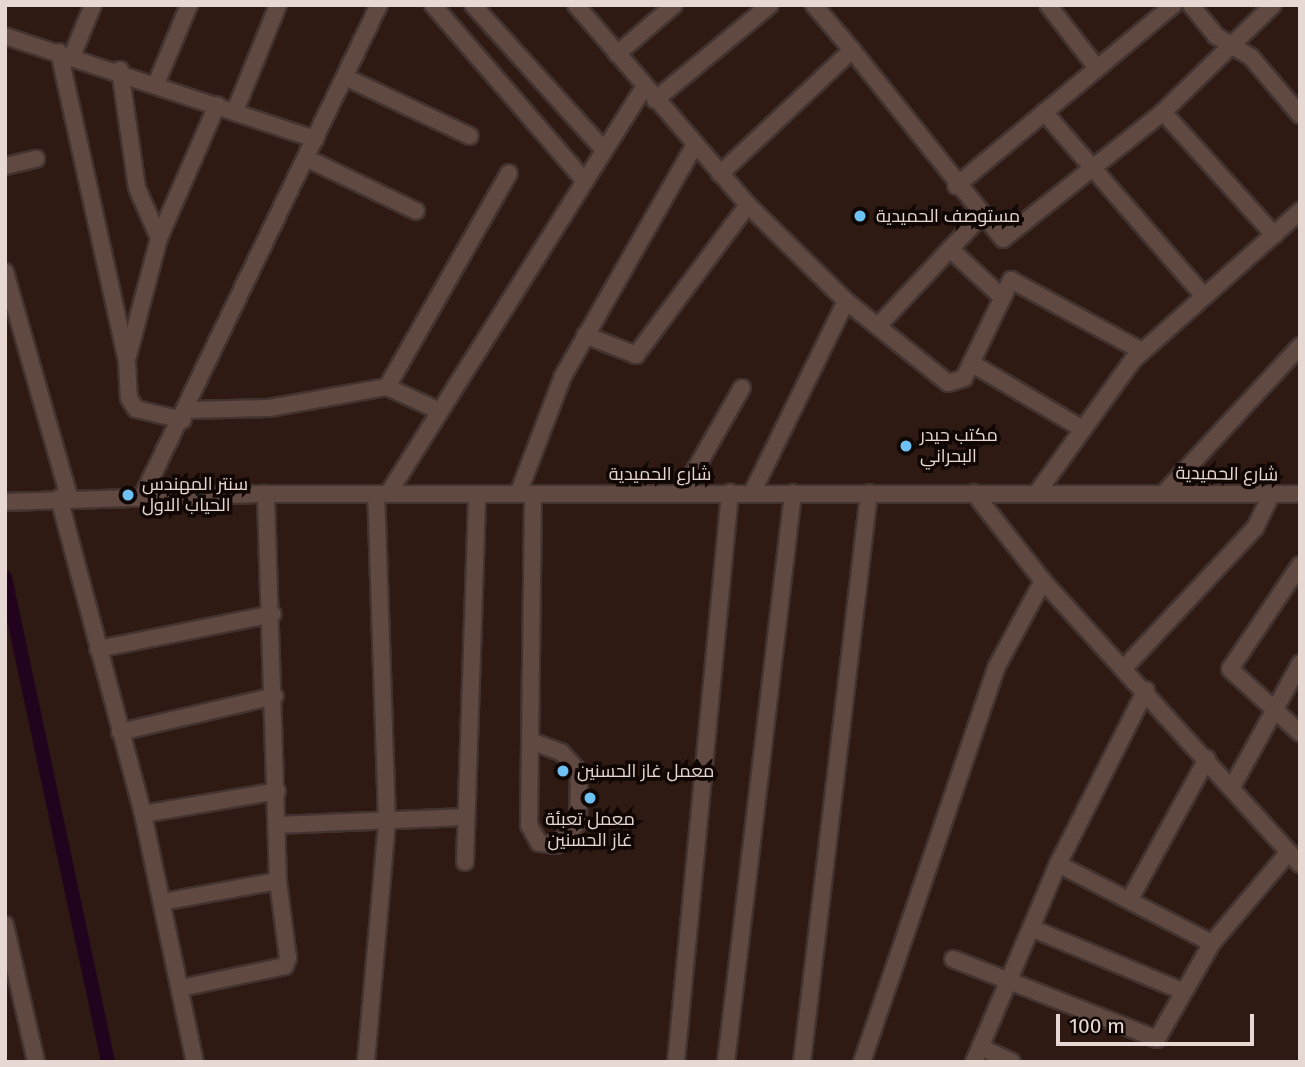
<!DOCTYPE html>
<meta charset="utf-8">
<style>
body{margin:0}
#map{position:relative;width:1305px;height:1067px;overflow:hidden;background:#2e1a13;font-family:"Fira Sans",Cairo,sans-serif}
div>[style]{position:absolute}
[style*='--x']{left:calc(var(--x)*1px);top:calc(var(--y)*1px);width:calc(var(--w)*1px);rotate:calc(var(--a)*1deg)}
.canal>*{height:14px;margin:-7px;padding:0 7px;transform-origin:7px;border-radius:7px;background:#22031e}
.roads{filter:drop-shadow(2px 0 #433330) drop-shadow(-2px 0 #433330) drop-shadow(0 2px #433330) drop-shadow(0 -2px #433330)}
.minor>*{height:16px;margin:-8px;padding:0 8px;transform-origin:8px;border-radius:8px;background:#604941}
.dots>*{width:19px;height:19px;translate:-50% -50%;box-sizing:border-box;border:4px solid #100705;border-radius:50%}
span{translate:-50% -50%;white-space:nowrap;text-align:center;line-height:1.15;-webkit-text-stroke:7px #100705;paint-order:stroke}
.poi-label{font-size:18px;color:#e7d8d3}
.left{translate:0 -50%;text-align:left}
.street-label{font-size:18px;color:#e7d8d3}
.frame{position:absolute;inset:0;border:7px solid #e7d8d3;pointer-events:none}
.scale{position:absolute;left:1056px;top:1014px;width:198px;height:32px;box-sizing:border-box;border:4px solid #e7d8d3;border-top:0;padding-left:9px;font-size:21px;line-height:24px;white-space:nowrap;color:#e7d8d3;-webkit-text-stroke:5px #100705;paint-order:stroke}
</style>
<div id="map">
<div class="canal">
<div style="--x:5;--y:577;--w:496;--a:78"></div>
</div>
<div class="roads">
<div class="minor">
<div style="--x:433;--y:5;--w:231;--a:49.2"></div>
<div style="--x:473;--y:5;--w:195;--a:47.9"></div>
<div style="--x:576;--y:5;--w:264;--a:49.3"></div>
<div style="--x:748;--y:205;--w:137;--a:44.4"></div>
<div style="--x:846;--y:301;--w:131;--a:38.8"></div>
<div style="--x:948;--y:383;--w:17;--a:-17"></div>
<div style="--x:964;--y:378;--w:109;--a:-64.4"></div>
<div style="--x:1011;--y:280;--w:149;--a:28.5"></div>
<div style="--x:1048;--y:5;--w:80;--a:52.1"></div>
<div style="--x:1191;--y:5;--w:40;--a:51"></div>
<div style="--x:1216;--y:36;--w:41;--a:31"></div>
<div style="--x:1251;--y:57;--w:76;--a:49.8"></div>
<div style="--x:5;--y:36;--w:327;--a:18.4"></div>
<div style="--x:852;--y:50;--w:242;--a:51.4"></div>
<div style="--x:1003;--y:239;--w:204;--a:-38.4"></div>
<div style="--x:1163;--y:112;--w:153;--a:-44.2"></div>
<div style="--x:59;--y:52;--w:317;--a:77.6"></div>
<div style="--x:127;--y:362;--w:36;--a:87"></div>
<div style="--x:129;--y:398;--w:13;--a:58"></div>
<div style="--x:136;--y:409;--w:48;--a:13.2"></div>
<div style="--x:617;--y:54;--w:75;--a:-40.7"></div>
<div style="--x:72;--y:56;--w:55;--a:-67.6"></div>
<div style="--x:120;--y:70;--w:119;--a:81.8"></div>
<div style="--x:137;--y:188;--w:55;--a:66.3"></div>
<div style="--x:345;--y:77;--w:138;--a:25.3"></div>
<div style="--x:156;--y:84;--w:86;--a:-67.3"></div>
<div style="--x:655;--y:100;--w:149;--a:-39.6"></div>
<div style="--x:235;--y:111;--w:114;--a:-67.9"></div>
<div style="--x:1044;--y:112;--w:242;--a:49"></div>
<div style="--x:1163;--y:112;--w:166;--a:47.9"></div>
<div style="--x:306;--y:158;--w:122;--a:25.7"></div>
<div style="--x:5;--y:166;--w:32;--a:-13"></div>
<div style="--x:720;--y:174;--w:181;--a:-43.2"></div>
<div style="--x:852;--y:50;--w:59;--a:-130.2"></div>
<div style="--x:956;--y:186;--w:283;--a:-39.8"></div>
<div style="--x:950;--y:249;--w:69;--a:42.7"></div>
<div style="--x:5;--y:272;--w:234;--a:74.1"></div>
<div style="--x:878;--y:326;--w:149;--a:-46.9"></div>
<div style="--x:585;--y:335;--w:55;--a:21.4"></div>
<div style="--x:636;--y:355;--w:187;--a:-53.3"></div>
<div style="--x:128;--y:356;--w:122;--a:-75.3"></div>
<div style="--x:159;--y:238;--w:145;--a:-66.4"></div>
<div style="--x:971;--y:363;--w:128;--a:30.6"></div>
<div style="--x:387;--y:387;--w:58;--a:24.4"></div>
<div style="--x:188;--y:410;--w:81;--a:-1.4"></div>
<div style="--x:269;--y:408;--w:120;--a:-10.1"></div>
<div style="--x:387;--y:387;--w:246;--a:-60.3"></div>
<div style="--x:1165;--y:492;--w:199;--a:-47.2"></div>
<div style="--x:682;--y:493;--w:121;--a:-60.3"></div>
<div style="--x:752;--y:493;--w:214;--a:-63.9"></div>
<div style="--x:974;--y:493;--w:112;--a:51.9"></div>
<div style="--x:1043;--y:581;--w:382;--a:47.8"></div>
<div style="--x:1037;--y:493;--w:164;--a:-54.2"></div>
<div style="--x:1133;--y:360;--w:224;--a:-41.7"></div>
<div style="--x:388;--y:494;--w:481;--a:-57.8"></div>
<div style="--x:518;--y:494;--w:126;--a:-69.1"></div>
<div style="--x:563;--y:376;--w:265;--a:-60.3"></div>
<div style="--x:142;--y:497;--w:546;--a:-64.28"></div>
<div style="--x:59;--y:498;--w:327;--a:75.1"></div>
<div style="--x:143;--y:814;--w:253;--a:78.2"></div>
<div style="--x:5;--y:502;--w:261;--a:-1.8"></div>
<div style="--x:266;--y:494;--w:1034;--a:0"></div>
<div style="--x:1300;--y:565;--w:125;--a:123.9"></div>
<div style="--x:1230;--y:669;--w:95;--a:42.4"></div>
<div style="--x:98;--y:649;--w:178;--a:-11.3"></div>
<div style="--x:1124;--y:668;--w:192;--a:-46.9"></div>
<div style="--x:1255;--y:528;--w:39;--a:-64"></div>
<div style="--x:120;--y:732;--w:159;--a:-13.1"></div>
<div style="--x:533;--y:742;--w:30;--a:20"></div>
<div style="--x:561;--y:752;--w:27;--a:48"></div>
<div style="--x:579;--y:772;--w:51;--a:91.1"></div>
<div style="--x:578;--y:823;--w:31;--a:135"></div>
<div style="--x:556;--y:845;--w:17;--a:-173"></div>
<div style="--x:539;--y:843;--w:21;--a:-119"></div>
<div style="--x:529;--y:825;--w:331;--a:-89.3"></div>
<div style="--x:1232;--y:787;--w:141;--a:-61.1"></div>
<div style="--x:143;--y:814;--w:136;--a:-9.7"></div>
<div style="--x:277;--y:825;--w:189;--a:-2.4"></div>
<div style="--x:465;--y:862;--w:368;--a:-88.1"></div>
<div style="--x:1058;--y:864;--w:173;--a:27.2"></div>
<div style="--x:1130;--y:899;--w:160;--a:-61.2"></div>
<div style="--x:162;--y:902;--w:118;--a:-10.3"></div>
<div style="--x:5;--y:925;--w:140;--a:77.2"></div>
<div style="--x:1031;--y:928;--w:164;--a:22.6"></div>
<div style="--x:953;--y:959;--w:219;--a:21.4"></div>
<div style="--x:1157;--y:1039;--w:111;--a:-60.2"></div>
<div style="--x:1212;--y:943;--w:119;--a:-49.8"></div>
<div style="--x:181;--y:988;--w:106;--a:-11.9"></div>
<div style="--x:285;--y:966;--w:9;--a:-69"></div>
<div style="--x:288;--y:958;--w:78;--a:-97.4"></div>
<div style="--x:278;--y:881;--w:387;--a:-91.8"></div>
<div style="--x:980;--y:1047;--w:35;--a:25"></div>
<div style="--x:366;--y:1062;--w:242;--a:-85"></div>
<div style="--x:387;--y:821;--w:327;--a:-91.9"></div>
<div style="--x:676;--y:1062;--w:572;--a:-84.58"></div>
<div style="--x:726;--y:1062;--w:573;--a:-83.28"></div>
<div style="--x:802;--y:1062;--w:573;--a:-83.28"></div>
<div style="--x:862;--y:1062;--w:418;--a:-71.2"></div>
<div style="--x:997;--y:666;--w:97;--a:-61.6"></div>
<div style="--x:974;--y:1062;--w:215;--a:-67"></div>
<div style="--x:1058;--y:864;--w:195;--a:-63.2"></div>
</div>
</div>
<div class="dots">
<div style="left:860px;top:216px;background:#6dc2f3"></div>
<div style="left:906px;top:446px;background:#6dc2f3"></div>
<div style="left:128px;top:495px;background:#6dc2f3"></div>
<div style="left:563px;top:771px;background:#6dc2f3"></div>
<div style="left:590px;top:798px;background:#6dc2f3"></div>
</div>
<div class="poi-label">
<span class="left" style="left:876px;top:216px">مستوصف الحميدية</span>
<span class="left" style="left:920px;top:446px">مكتب حيدر<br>البحراني</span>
<span class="left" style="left:142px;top:495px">سنتر المهندس<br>الحياب الاول</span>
<span class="left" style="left:577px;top:771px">معمل غاز الحسنين</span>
<span style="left:590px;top:830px">معمل تعبئة<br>غاز الحسنين</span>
</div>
<div class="street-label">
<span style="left:660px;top:474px">شارع الحميدية</span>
<span style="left:1227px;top:474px;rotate:1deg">شارع الحميدية</span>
</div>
<div class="frame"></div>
<div class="scale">100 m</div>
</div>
